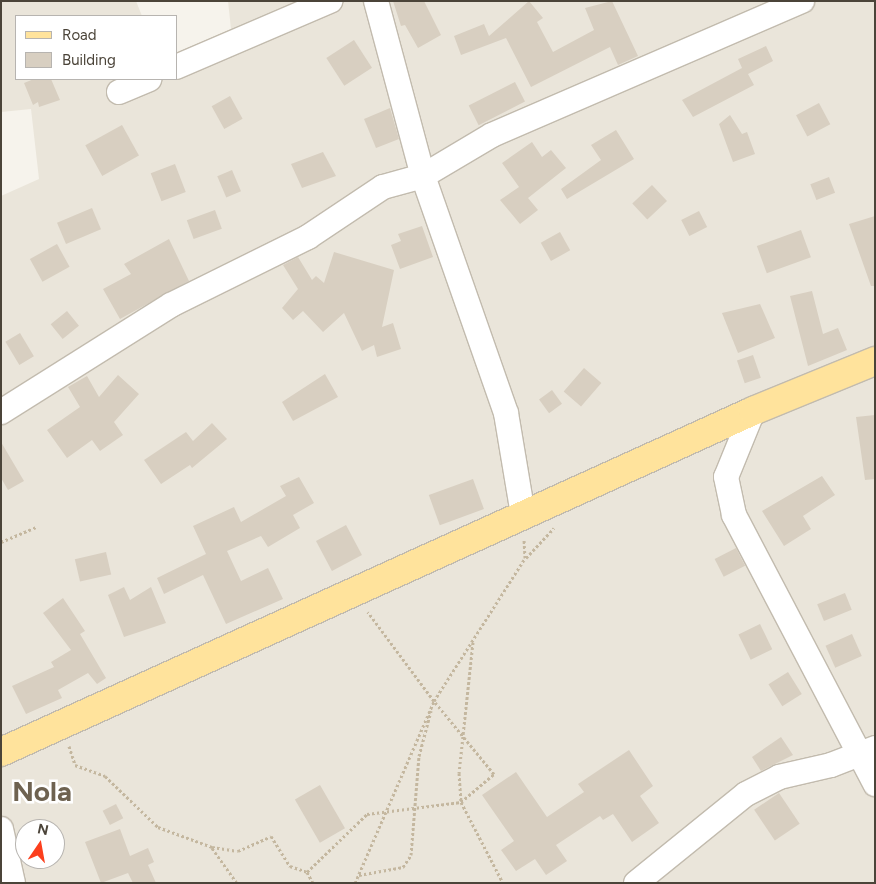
<!DOCTYPE html>
<style>
body{margin:0}
#map{position:relative;width:876px;height:884px;overflow:hidden;background:#f6f3ec;font-family:Figtree,sans-serif}
div>[style]{position:absolute}
[style*='--x']{left:calc(var(--x)*1px);top:calc(var(--y)*1px);width:calc(var(--w)*1px);rotate:calc(var(--a)*1deg)}
.residential>*{inset:0;background:#eae5da}
.building>*{inset:0;background:#d8cfc1;transform-origin:0 0}
.path>*{height:3px;margin-top:-1.5px;transform-origin:0;background:repeating-linear-gradient(90deg,#c4b79f 0 2.5px,transparent 0 5px)}
.roads{filter:drop-shadow(1px 0 #c2bbae) drop-shadow(-1px 0 #c2bbae) drop-shadow(0 1px #c2bbae) drop-shadow(0 -1px #c2bbae)}
.minor>*{height:24px;margin:-12px;padding:0 12px;transform-origin:12px;border-radius:12px;background:#fff}
.primary>*{height:28px;margin:-14px;padding:0 14px;transform-origin:14px;border-radius:14px;background:#ffe39c}
span{translate:-50% -50%;white-space:nowrap;text-align:center;line-height:1.15;-webkit-text-stroke:5px #fff;paint-order:stroke}
.town-label{font-size:28px;color:#6e6250;font-weight:700}
.frame{position:absolute;inset:0;border:2px solid #4b4439;pointer-events:none}
.legend{position:absolute;left:15px;top:15px;width:162px;height:65px;box-sizing:border-box;background:#fff;border:1px solid #b7b4b0;margin:0;padding:6px 9px;list-style:none;font-size:15px;color:#4b4439}
.legend li{display:flex;align-items:center;gap:10px;height:25px}
.legend b{width:25px;border:1px solid #b7b4b0}
.north{position:absolute;left:15px;top:819px;width:50px;height:50px;box-sizing:border-box;background:#fff;border:1px solid #b7b4b0;border-radius:50%;rotate:12deg;font-size:14px;font-weight:700;line-height:20px;text-align:center;color:#4b4439}
.north::after{content:'';display:block;margin:auto;width:18px;height:22px;background:#fc3f1d;clip-path:polygon(50% 0,100% 100%,50% 72%,0 100%)}
</style>
<div id="map">
<div class="residential">
<div style="clip-path:polygon(evenodd,1px 1px,136px 1px,142px 16px,16px 16px,16px 79px,176px 79px,176px 53px,231px 29px,228px 1px,875px 1px,875px 883px,1px 883px,1px 196px,39px 179px,31px 109px,1px 112px,1px 1px,25px 829px,55px 829px,55px 859px,25px 859px,25px 829px)"></div>
</div>
<div class="building">
<div style="clip-path:polygon(393px 1px,424px 1px,441px 35px,418px 48px,405px 25px,401px 26px)"></div>
<div style="clip-path:polygon(529px 1px,543px 18px,537px 22px,553px 52px,594px 30px,585px 8px,612px 1px,638px 56px,618px 65px,610px 47px,531px 87px,506px 38px,461px 55px,454px 36px,484px 24px,489px 36px)"></div>
<div style="left:354px;top:40px;width:33px;height:33px;rotate:57deg"></div>
<div style="clip-path:polygon(766px 46px,773px 61px,748px 74px,754px 85px,693px 117px,682px 100px,742px 68px,738px 59px)"></div>
<div style="clip-path:polygon(34px 79px,51px 79px,60px 100px,39px 107px,38px 102px,33px 105px,24px 83px)"></div>
<div style="left:515px;top:82px;width:22px;height:52px;rotate:63deg"></div>
<div style="left:230px;top:96px;width:26px;height:21px;rotate:61deg"></div>
<div style="left:819px;top:103px;width:24px;height:26px;rotate:62deg"></div>
<div style="clip-path:polygon(390px 108px,399px 139px,376px 148px,364px 119px)"></div>
<div style="clip-path:polygon(730px 115px,742px 134px,747px 132px,755px 154px,733px 162px,719px 124px)"></div>
<div style="left:122px;top:125px;width:35px;height:42px;rotate:61deg"></div>
<div style="clip-path:polygon(616px 130px,634px 159px,567px 199px,561px 189px,601px 160px,591px 145px)"></div>
<div style="clip-path:polygon(532px 142px,542px 157px,551px 150px,566px 168px,528px 198px,538px 210px,520px 224px,500px 200px,519px 187px,502px 163px)"></div>
<div style="clip-path:polygon(323px 152px,336px 176px,302px 188px,291px 164px)"></div>
<div style="left:175px;top:164px;width:30px;height:26px;rotate:69deg"></div>
<div style="left:232px;top:170px;width:23px;height:16px;rotate:67deg"></div>
<div style="left:829px;top:177px;width:17px;height:20px;rotate:69deg"></div>
<div style="left:652px;top:185px;width:22px;height:27px;rotate:47deg"></div>
<div style="left:92px;top:208px;width:23px;height:38px;rotate:67deg"></div>
<div style="left:215px;top:210px;width:20px;height:30px;rotate:70deg"></div>
<div style="left:699px;top:211px;width:18px;height:20px;rotate:63deg"></div>
<div style="clip-path:polygon(875px 216px,875px 286px,871px 286px,849px 224px)"></div>
<div style="clip-path:polygon(422px 226px,433px 257px,400px 269px,391px 245px,401px 241px,398px 234px)"></div>
<div style="left:801px;top:230px;width:29px;height:47px;rotate:70deg"></div>
<div style="left:560px;top:232px;width:21px;height:22px;rotate:61deg"></div>
<div style="clip-path:polygon(169px 239px,189px 281px,120px 319px,103px 289px,131px 274px,124px 264px)"></div>
<div style="left:57px;top:244px;width:26px;height:31px;rotate:61deg"></div>
<div style="clip-path:polygon(334px 252px,394px 270px,382px 327px,393px 323px,401px 349px,377px 357px,374px 345px,362px 351px,344px 313px,323px 332px,303px 311px,293px 320px,282px 308px,298px 289px,283px 265px,298px 257px,312px 280px,316px 276px,324px 283px)"></div>
<div style="clip-path:polygon(812px 291px,823px 334px,838px 328px,847px 350px,808px 366px,790px 296px)"></div>
<div style="clip-path:polygon(760px 304px,775px 338px,738px 353px,722px 313px)"></div>
<div style="left:67px;top:311px;width:19px;height:21px;rotate:51deg"></div>
<div style="left:20px;top:333px;width:27px;height:17px;rotate:59deg"></div>
<div style="left:753px;top:355px;width:24px;height:17px;rotate:71deg"></div>
<div style="left:584px;top:368px;width:23px;height:31px;rotate:41deg"></div>
<div style="clip-path:polygon(325px 374px,338px 397px,293px 421px,282px 402px)"></div>
<div style="clip-path:polygon(118px 375px,139px 394px,114px 422px,123px 435px,100px 451px,92px 440px,67px 458px,47px 430px,80px 407px,68px 387px,87px 376px,99px 397px)"></div>
<div style="left:552px;top:390px;width:17px;height:16px;rotate:54deg"></div>
<div style="clip-path:polygon(875px 415px,875px 479px,865px 480px,856px 417px)"></div>
<div style="clip-path:polygon(212px 423px,227px 439px,192px 468px,190px 465px,161px 484px,144px 460px,186px 432px,193px 441px)"></div>
<div style="clip-path:polygon(1px 442px,24px 481px,8px 490px,1px 478px)"></div>
<div style="clip-path:polygon(822px 476px,835px 495px,803px 516px,811px 529px,784px 546px,762px 511px)"></div>
<div style="clip-path:polygon(299px 477px,314px 503px,293px 515px,300px 528px,268px 547px,261px 536px,227px 551px,241px 581px,268px 568px,283px 599px,226px 624px,203px 575px,164px 594px,157px 578px,206px 554px,193px 526px,234px 507px,241px 522px,286px 496px,280px 486px)"></div>
<div style="left:473px;top:479px;width:32px;height:47px;rotate:70deg"></div>
<div style="left:346px;top:525px;width:34px;height:34px;rotate:62deg"></div>
<div style="left:736px;top:548px;width:20px;height:24px;rotate:63deg"></div>
<div style="left:106px;top:552px;width:23px;height:32px;rotate:77deg"></div>
<div style="clip-path:polygon(124px 587px,130px 600px,151px 587px,166px 623px,124px 637px,108px 595px)"></div>
<div style="left:845px;top:593px;width:18px;height:30px;rotate:68deg"></div>
<div style="clip-path:polygon(63px 598px,85px 631px,80px 634px,106px 678px,97px 684px,88px 673px,58px 690px,62px 698px,26px 714px,12px 686px,54px 667px,51px 662px,71px 650px,43px 613px)"></div>
<div style="left:760px;top:624px;width:28px;height:24px;rotate:64deg"></div>
<div style="left:852px;top:634px;width:24px;height:29px;rotate:66deg"></div>
<div style="left:788px;top:672px;width:26px;height:23px;rotate:58deg"></div>
<div style="clip-path:polygon(781px 737px,793px 755px,761px 771px,752px 757px)"></div>
<div style="clip-path:polygon(629px 750px,653px 786px,640px 796px,659px 823px,632px 842px,613px 814px,603px 820px,600px 816px,556px 845px,567px 861px,546px 875px,535px 859px,516px 871px,501px 850px,514px 841px,482px 795px,516px 772px,547px 817px,584px 792px,578px 784px)"></div>
<div style="left:320px;top:785px;width:50px;height:29px;rotate:60deg"></div>
<div style="left:779px;top:793px;width:37px;height:30px;rotate:56deg"></div>
<div style="left:116px;top:804px;width:16px;height:15px;rotate:63deg"></div>
<div style="clip-path:polygon(120px 829px,130px 856px,148px 848px,154px 862px,148px 865px,156px 883px,133px 883px,128px 873px,101px 883px,85px 842px)"></div>
</div>
<div class="path">
<div style="--x:1;--y:542;--w:38;--a:-23"></div>
<div style="--x:526;--y:558;--w:41;--a:-47"></div>
<div style="--x:473;--y:642;--w:132;--a:96.1"></div>
<div style="--x:459;--y:773;--w:29;--a:86"></div>
<div style="--x:461;--y:802;--w:91;--a:62.6"></div>
<div style="--x:69;--y:746;--w:20;--a:72"></div>
<div style="--x:75;--y:765;--w:32;--a:20"></div>
<div style="--x:105;--y:776;--w:74;--a:43.9"></div>
<div style="--x:158;--y:827;--w:58;--a:20.3"></div>
<div style="--x:212;--y:847;--w:26;--a:9"></div>
<div style="--x:238;--y:851;--w:36;--a:-24"></div>
<div style="--x:271;--y:836;--w:36;--a:58"></div>
<div style="--x:290;--y:866;--w:18;--a:19"></div>
<div style="--x:307;--y:872;--w:13;--a:61"></div>
<div style="--x:212;--y:848;--w:43;--a:54.5"></div>
<div style="--x:307;--y:872;--w:83;--a:-44"></div>
<div style="--x:367;--y:814;--w:95;--a:-7.3"></div>
<div style="--x:461;--y:802;--w:43;--a:-40.3"></div>
<div style="--x:494;--y:774;--w:94;--a:-129.4"></div>
<div style="--x:434;--y:701;--w:169;--a:-57.5"></div>
<div style="--x:525;--y:558;--w:18;--a:-93"></div>
<div style="--x:359;--y:875;--w:45;--a:-10.3"></div>
<div style="--x:403;--y:867;--w:14;--a:-56"></div>
<div style="--x:411;--y:855;--w:99;--a:-85.4"></div>
<div style="--x:419;--y:756;--w:47;--a:-75.1"></div>
<div style="--x:355;--y:883;--w:198;--a:-66.5"></div>
<div style="--x:434;--y:701;--w:111;--a:-126.6"></div>
</div>
<div class="roads">
<div class="minor">
<div style="--x:376;--y:1;--w:181;--a:75"></div>
<div style="--x:423;--y:176;--w:251;--a:70.7"></div>
<div style="--x:506;--y:413;--w:103;--a:80.5"></div>
<div style="--x:176;--y:67;--w:168;--a:-23.2"></div>
<div style="--x:119;--y:92;--w:33;--a:-23"></div>
<div style="--x:753;--y:411;--w:71;--a:112.2"></div>
<div style="--x:726;--y:477;--w:39;--a:78"></div>
<div style="--x:734;--y:515;--w:304;--a:62.3"></div>
<div style="--x:1;--y:412;--w:201;--a:-32.2"></div>
<div style="--x:171;--y:305;--w:153;--a:-26.4"></div>
<div style="--x:308;--y:237;--w:90;--a:-33.7"></div>
<div style="--x:383;--y:187;--w:41;--a:-15.4"></div>
<div style="--x:423;--y:176;--w:80;--a:-30.7"></div>
<div style="--x:492;--y:135;--w:338;--a:-23.4"></div>
<div style="--x:1;--y:829;--w:55;--a:77.5"></div>
<div style="--x:636;--y:883;--w:141;--a:-39"></div>
<div style="--x:746;--y:794;--w:37;--a:-27"></div>
<div style="--x:779;--y:777;--w:53;--a:-13"></div>
<div style="--x:831;--y:765;--w:47;--a:-21.1"></div>
</div>
<div class="primary">
<div style="--x:1;--y:752;--w:826;--a:-24.39"></div>
<div style="--x:753;--y:411;--w:132;--a:-22.3"></div>
</div>
</div>
<div class="town-label">
<span style="left:42px;top:791px">Nola</span>
</div>
<div class="frame"></div>
<ul class="legend">
<li><b style="height:6px;background:#ffe39c"></b>Road</li>
<li><b style="height:14px;background:#d8cfc1"></b>Building</li>
</ul>
<div class="north">N</div>
</div>
